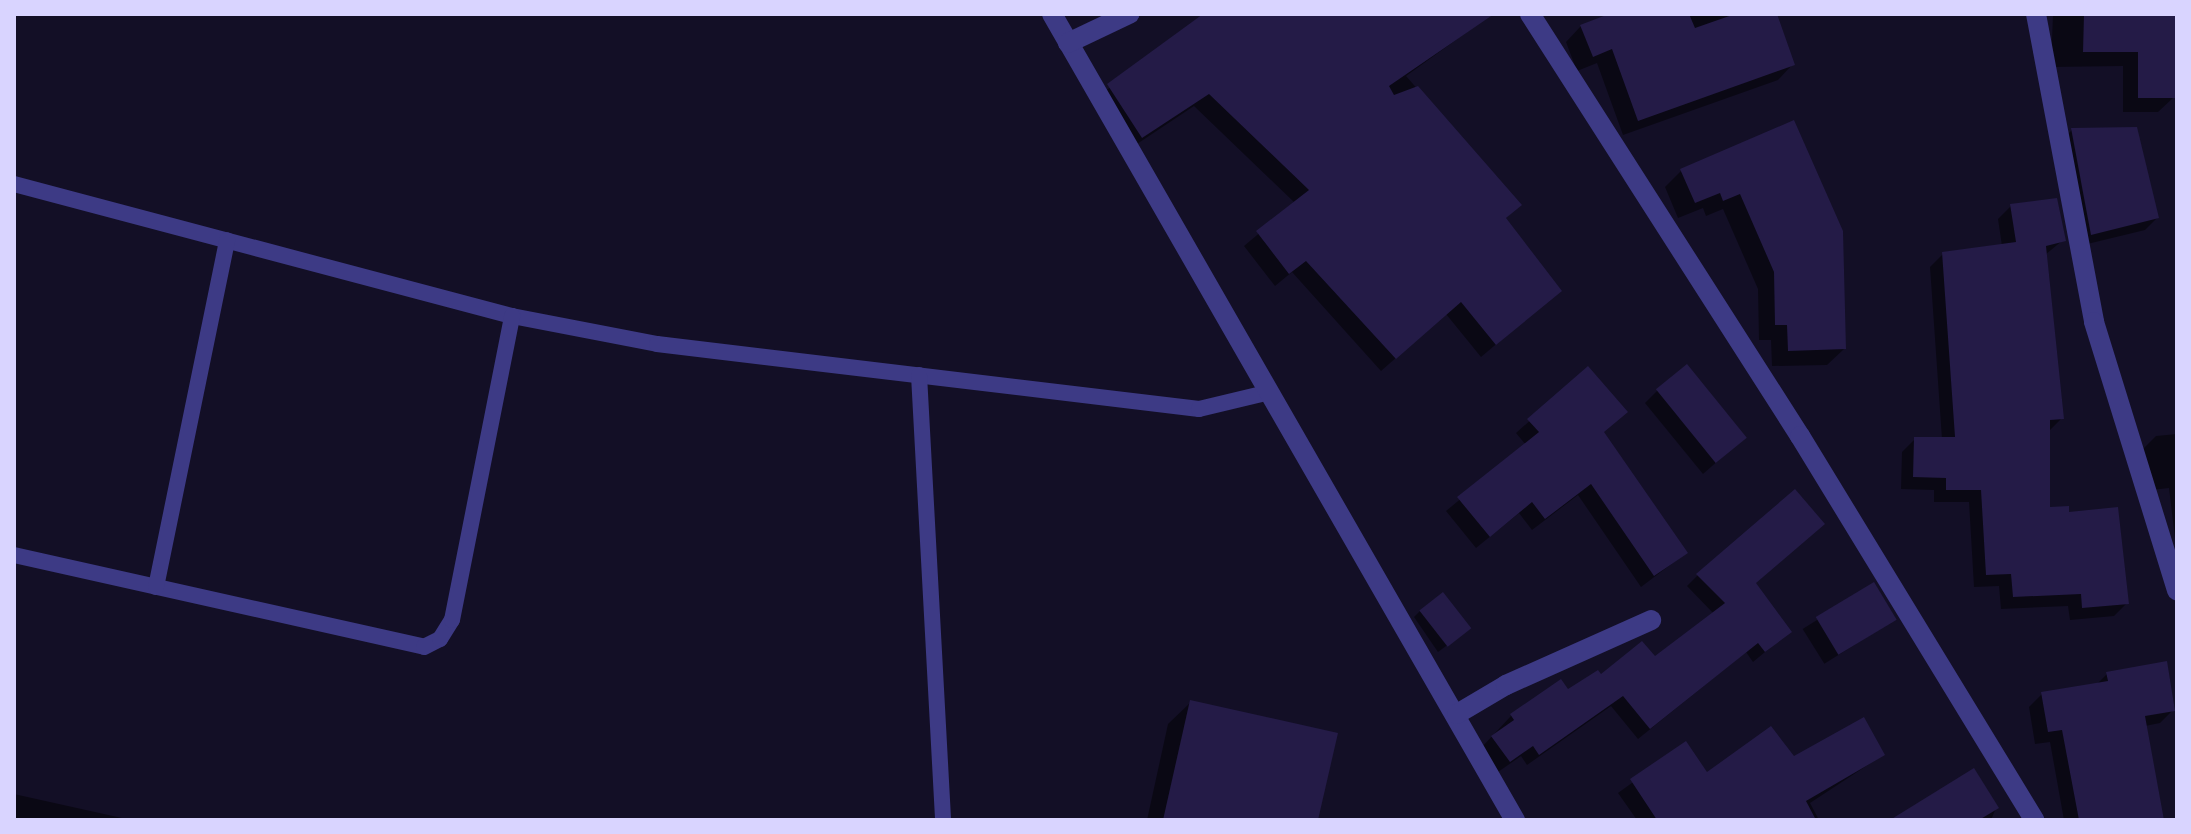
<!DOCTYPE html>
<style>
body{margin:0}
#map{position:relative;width:2191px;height:834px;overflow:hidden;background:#130f26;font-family:"Alegreya Sans",sans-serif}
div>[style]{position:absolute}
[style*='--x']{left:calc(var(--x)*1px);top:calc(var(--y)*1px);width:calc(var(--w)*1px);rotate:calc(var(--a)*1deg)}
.shadow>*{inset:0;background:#0007;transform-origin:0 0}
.building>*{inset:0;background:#241b47;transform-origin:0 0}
.lane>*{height:16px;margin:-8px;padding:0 8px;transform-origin:8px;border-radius:8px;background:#3d3a85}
.street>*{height:20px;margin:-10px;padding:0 10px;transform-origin:10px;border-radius:10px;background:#3d3a85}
span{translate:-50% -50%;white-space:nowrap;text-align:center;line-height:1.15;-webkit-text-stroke:8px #130f26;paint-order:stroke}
.frame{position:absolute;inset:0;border:16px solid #d9d4ff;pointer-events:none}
</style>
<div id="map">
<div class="shadow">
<div style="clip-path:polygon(1205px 14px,1492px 14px,1406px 76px,1519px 205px,1504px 220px,1559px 291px,1481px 357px,1446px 314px,1381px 371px,1292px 272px,1275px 286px,1244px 246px,1295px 203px,1194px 106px,1128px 150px,1095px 99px)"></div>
<div style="clip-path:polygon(1614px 14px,1775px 14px,1793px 64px,1778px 80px,1623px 135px,1597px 63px,1577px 71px,1566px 42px,1581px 26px)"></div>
<div style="clip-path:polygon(2053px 14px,2175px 14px,2174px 97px,2158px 112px,2123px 112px,2123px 66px,2051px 67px)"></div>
<div style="clip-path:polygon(1793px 122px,1844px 349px,1827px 365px,1772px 366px,1771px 340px,1759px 340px,1758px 289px,1723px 209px,1706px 216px,1703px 208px,1678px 218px,1665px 187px,1681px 171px)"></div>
<div style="clip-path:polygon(2072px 130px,2157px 218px,2145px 230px,2079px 246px,2060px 142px)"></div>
<div style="clip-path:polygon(2011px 206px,2063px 240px,2045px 255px,2062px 418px,2048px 432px,2048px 510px,2067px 515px,2127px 603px,2114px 616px,2070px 620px,2068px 606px,2001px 609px,1999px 586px,1974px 587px,1969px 502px,1934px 502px,1934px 490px,1901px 489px,1902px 452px,1915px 439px,1942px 439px,1930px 267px,1943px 254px,2002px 246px,1998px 219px)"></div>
<div style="clip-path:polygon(1588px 369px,1602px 433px,1686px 553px,1641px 587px,1578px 495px,1532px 530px,1519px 513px,1476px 548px,1446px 511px,1526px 445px,1516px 433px)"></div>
<div style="clip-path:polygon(1658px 390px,1745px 437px,1703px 474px,1645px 403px)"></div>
<div style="clip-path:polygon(2177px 434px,2177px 555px,2169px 488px,2143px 491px,2139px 453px,2156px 436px)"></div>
<div style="clip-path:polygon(1698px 575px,1754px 584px,1789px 632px,1753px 662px,1746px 652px,1638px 739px,1611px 706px,1527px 765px,1521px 756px,1498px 772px,1481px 748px,1511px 716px,1654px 659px,1714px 614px,1687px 586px)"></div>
<div style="left:1873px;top:585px;width:41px;height:83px;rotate:58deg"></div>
<div style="clip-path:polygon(1420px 611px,1462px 634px,1438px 652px,1414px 617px)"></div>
<div style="clip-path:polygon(2107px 674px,2173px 710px,2160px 723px,2145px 726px,2162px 820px,2064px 820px,2050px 742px,2035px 744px,2029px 707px,2042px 694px,2096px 685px)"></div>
<div style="clip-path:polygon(1191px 702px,1316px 820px,1147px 820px,1168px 724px)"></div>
<div style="clip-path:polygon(1686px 744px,1707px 775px,1793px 759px,1883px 755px,1810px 803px,1819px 820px,1637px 820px,1618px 793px)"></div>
<div style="clip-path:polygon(14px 794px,131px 820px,14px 820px)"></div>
<div style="clip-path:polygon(1996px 808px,1991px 820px,1909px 820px)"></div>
</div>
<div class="building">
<div style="clip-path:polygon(1203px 14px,1494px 14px,1389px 86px,1394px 95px,1418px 86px,1522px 205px,1506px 218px,1562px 291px,1496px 345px,1461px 302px,1396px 359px,1306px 261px,1289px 274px,1256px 231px,1309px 190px,1209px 94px,1142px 138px,1107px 84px)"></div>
<div style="clip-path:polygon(1609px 14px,1689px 14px,1695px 28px,1735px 14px,1777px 14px,1795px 65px,1638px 121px,1612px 49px,1593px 57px,1580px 25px)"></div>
<div style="clip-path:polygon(2084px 14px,2177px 14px,2177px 98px,2138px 98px,2138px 52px,2083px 52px)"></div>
<div style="clip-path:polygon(1794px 120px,1843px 231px,1846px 349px,1788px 351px,1787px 325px,1775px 325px,1774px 272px,1740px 194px,1723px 201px,1720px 193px,1695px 203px,1680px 169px)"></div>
<div style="clip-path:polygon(2137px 127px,2159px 218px,2091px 235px,2071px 128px)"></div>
<div style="clip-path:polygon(2057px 198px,2066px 241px,2046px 246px,2064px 419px,2050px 420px,2050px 507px,2069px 506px,2069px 512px,2118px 507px,2129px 604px,2082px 608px,2081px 594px,2013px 597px,2011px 574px,1986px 575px,1981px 490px,1946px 490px,1946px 478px,1913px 477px,1914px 437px,1955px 437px,1942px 252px,2016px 242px,2010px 204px)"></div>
<div style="left:1687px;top:364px;width:95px;height:40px;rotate:51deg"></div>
<div style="clip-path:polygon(1588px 366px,1628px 412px,1604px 432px,1688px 553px,1654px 576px,1591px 484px,1545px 519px,1532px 502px,1490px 537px,1457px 497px,1539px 432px,1527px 419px)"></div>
<div style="clip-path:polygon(1795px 489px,1825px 524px,1756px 583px,1792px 632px,1765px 652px,1758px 643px,1650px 729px,1623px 696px,1539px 755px,1533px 746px,1510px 762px,1491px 736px,1514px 720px,1510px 714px,1561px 679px,1568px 689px,1598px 670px,1601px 674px,1642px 641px,1655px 656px,1725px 603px,1696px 574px)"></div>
<div style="left:1874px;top:582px;width:44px;height:68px;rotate:59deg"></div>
<div style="left:1443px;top:592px;width:46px;height:30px;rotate:52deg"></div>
<div style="clip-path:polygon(2167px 661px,2175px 711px,2145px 716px,2164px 820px,2079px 820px,2062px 730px,2048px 732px,2041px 692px,2108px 681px,2106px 672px)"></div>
<div style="clip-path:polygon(1190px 700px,1338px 733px,1318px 820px,1163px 820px)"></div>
<div style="clip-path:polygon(1864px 717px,1885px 755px,1806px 801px,1816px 820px,1657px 820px,1630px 779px,1686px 741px,1707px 772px,1771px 726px,1794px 756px)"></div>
<div style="clip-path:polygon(1974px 768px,1999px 808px,1979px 820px,1890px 820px)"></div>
</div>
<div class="lane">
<div style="--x:14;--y:184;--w:515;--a:14.85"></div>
<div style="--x:512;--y:316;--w:148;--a:10.9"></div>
<div style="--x:657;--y:344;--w:546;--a:6.84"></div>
<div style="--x:1199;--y:409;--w:73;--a:-13.5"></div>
<div style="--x:919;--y:375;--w:446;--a:86.9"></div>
<div style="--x:14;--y:555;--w:420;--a:12.6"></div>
<div style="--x:424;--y:647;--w:18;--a:-27"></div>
<div style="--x:440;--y:639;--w:22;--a:-58"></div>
<div style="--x:452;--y:620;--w:310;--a:-78.8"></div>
<div style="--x:156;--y:587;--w:354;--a:-78.4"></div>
</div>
<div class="street">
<div style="--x:1052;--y:14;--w:930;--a:60.13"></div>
<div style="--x:1530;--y:14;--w:501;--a:57.39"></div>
<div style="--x:1800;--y:436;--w:450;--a:58.6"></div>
<div style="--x:2036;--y:14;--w:313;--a:79.3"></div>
<div style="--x:2094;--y:322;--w:281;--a:72.8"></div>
<div style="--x:1068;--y:43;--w:68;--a:-25.4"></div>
<div style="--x:1457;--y:714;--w:57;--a:-30.6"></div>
<div style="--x:1506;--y:685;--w:159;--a:-24.1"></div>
</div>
<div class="frame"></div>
</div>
